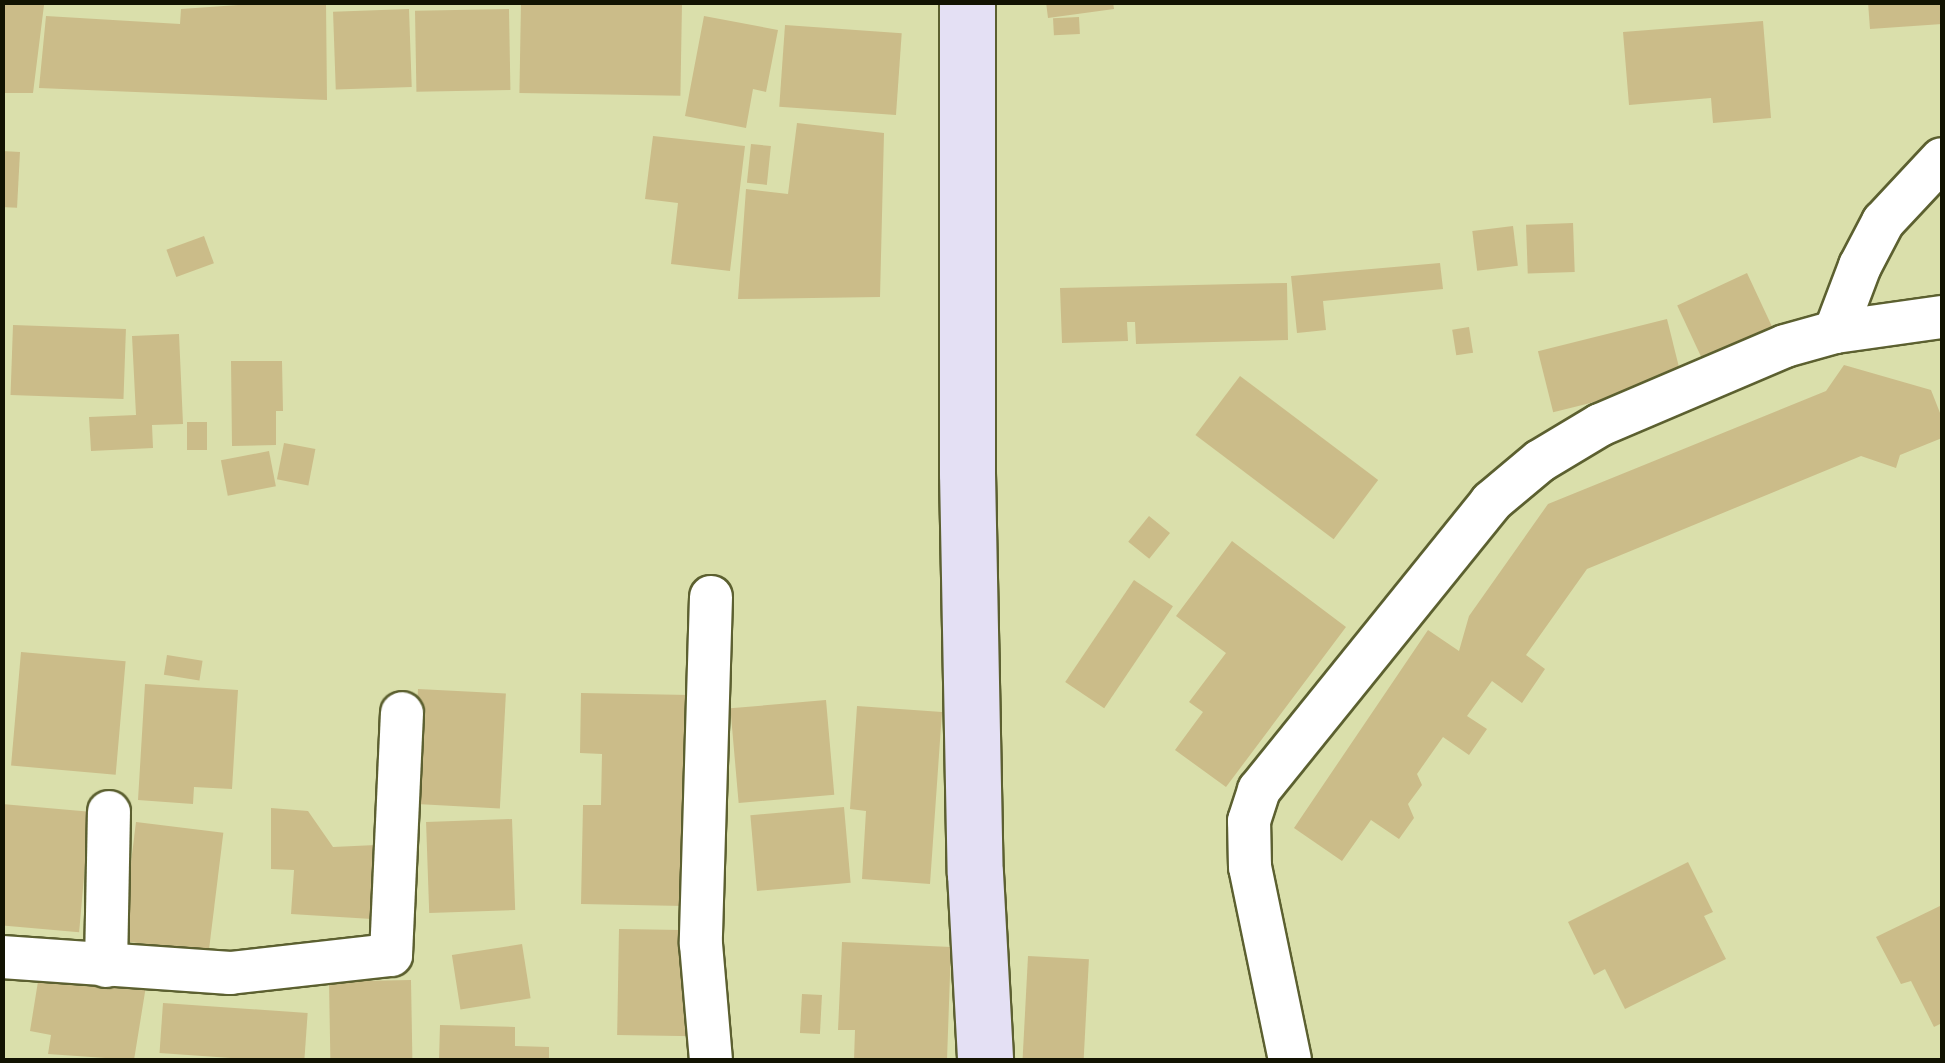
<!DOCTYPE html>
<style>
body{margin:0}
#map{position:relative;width:1945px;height:1063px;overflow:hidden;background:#dadfab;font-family:Helvetica,sans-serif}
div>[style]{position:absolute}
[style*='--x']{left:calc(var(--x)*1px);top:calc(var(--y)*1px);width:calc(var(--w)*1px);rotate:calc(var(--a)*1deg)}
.building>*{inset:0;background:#cbbc89;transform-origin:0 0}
.roads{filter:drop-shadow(2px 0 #5c6030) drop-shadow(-2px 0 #5c6030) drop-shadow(0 2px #5c6030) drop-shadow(0 -2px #5c6030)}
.street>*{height:42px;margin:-21px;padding:0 21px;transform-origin:21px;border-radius:21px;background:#fff}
.secondary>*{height:55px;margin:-27.5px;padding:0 27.5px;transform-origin:27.5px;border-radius:27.5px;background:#e4e0f4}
span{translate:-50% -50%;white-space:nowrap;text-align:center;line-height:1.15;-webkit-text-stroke:8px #fbfee4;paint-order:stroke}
.frame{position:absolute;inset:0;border:5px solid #121302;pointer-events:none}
</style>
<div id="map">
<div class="building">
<div style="clip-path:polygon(2px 2px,44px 5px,33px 93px,2px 93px)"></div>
<div style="clip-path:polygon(283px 2px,326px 2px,327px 100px,39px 88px,46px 16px,180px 24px,181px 9px)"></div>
<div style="left:521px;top:2px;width:161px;height:91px;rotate:1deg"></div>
<div style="clip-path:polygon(1046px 2px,1113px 2px,1114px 9px,1048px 18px)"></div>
<div style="clip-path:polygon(1868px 2px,1942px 2px,1942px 24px,1870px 29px)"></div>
<div style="left:409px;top:9px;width:78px;height:76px;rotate:88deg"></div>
<div style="left:509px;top:9px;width:81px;height:94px;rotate:89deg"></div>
<div style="clip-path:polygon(704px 16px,778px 30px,766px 92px,753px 89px,746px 128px,685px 116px)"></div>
<div style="left:1079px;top:17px;width:17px;height:26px;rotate:87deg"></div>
<div style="clip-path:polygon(1763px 21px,1771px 118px,1713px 123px,1711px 98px,1629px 105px,1623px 32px)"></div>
<div style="left:785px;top:25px;width:117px;height:82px;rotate:4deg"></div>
<div style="clip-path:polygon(797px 123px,884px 133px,880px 297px,738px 299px,746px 189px,788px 194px)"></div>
<div style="clip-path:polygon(653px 136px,745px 146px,730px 271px,671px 264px,678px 203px,645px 199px)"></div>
<div style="left:751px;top:144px;width:20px;height:39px;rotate:6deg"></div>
<div style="left:2px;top:151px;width:18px;height:56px;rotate:3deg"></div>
<div style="left:1573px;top:223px;width:49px;height:47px;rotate:88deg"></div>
<div style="left:1513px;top:226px;width:40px;height:41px;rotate:83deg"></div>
<div style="left:204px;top:236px;width:29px;height:40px;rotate:70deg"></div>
<div style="clip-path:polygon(1440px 263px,1443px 289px,1323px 301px,1326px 330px,1297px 333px,1291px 276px)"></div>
<div style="left:1747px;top:273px;width:66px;height:77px;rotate:65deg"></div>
<div style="clip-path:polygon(1287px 283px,1288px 340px,1136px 344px,1135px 322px,1127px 322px,1128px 341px,1062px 343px,1060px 288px)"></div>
<div style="left:1667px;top:319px;width:63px;height:133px;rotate:76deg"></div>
<div style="left:13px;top:325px;width:113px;height:70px;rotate:2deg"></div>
<div style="left:1469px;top:327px;width:26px;height:17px;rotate:81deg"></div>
<div style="clip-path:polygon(179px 334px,183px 424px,152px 425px,153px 448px,91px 451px,89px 417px,136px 415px,132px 336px)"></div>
<div style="clip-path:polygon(231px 361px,282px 361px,283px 411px,276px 411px,276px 445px,232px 446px)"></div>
<div style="clip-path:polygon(1844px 365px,1931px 390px,1942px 418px,1942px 438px,1900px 455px,1896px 468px,1861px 456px,1587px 569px,1526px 655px,1545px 669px,1522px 703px,1492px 681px,1467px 716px,1487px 729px,1469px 755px,1443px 737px,1417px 774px,1422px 785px,1408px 804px,1414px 818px,1399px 839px,1371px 820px,1342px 861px,1294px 828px,1428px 630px,1459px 651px,1469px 616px,1548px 504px,1826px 391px)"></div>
<div style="left:1240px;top:376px;width:173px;height:74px;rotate:37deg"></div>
<div style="left:187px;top:422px;width:20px;height:28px"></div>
<div style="left:284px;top:443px;width:32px;height:37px;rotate:11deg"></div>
<div style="left:269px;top:451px;width:36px;height:49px;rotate:79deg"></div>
<div style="left:1149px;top:516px;width:27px;height:33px;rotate:39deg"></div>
<div style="clip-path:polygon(1232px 541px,1346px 627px,1226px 787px,1175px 750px,1203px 712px,1189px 702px,1226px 653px,1176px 616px)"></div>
<div style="left:1134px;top:580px;width:47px;height:123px;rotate:34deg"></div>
<div style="left:21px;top:652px;width:105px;height:114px;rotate:5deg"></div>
<div style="left:167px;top:655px;width:36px;height:20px;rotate:9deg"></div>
<div style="clip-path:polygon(145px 684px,238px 690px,232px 789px,194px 787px,193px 804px,138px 800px)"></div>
<div style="left:418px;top:689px;width:88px;height:115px;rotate:3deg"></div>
<div style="clip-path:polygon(581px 693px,690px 695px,684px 906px,581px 904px,583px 805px,601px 805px,602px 754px,580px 753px)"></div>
<div style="left:826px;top:700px;width:95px;height:96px;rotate:85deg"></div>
<div style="clip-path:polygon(857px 706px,942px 712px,930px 884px,862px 879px,866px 811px,850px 809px)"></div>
<div style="left:2px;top:804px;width:88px;height:121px;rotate:5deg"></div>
<div style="left:844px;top:807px;width:76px;height:94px;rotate:85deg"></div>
<div style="clip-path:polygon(271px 808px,308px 811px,333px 847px,376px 845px,372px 919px,291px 914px,294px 870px,271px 869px)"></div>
<div style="left:512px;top:819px;width:91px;height:86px;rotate:88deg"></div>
<div style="left:136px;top:822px;width:88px;height:120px;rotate:7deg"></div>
<div style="clip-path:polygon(1688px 862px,1713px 912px,1704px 916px,1726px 959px,1625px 1009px,1605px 969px,1594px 975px,1568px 922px)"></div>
<div style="clip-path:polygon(1942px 905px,1942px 1023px,1934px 1027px,1911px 981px,1901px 984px,1876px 937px)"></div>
<div style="left:619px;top:929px;width:78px;height:106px;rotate:1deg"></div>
<div style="clip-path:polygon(842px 942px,951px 947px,947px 1060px,854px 1060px,855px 1030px,838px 1030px)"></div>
<div style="left:522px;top:944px;width:55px;height:71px;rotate:81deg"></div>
<div style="left:1028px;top:956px;width:61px;height:104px;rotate:3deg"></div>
<div style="clip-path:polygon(40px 969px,146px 986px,134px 1060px,48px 1054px,51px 1035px,30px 1031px)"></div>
<div style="left:411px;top:980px;width:80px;height:82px;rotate:89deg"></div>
<div style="left:802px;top:994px;width:20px;height:39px;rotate:3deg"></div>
<div style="left:163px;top:1003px;width:145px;height:50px;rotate:4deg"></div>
<div style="clip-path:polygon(440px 1025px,515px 1027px,515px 1046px,549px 1047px,549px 1060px,439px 1060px)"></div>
</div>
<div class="roads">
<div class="street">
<div style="--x:1835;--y:332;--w:71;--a:-69.3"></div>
<div style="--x:1860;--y:266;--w:50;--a:-62.4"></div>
<div style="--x:1883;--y:222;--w:86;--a:-46.9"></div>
<div style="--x:711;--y:597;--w:347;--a:91.7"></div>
<div style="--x:701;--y:944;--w:116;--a:85.1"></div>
<div style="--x:2;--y:957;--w:229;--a:4"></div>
<div style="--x:230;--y:973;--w:162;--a:-6.4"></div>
<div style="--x:391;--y:955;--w:242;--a:-87.4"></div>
<div style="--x:106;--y:966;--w:154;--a:-88.9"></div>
<div style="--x:1290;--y:1060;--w:197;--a:-101.7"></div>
<div style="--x:1250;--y:867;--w:46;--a:-91.2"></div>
<div style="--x:1249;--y:821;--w:33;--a:-72"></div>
<div style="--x:1259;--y:790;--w:370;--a:-51.1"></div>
<div style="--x:1491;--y:502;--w:64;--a:-39.9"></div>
<div style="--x:1540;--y:461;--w:70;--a:-31"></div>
<div style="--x:1600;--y:425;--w:201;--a:-23.1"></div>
<div style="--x:1785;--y:346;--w:52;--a:-15.6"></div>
<div style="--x:1835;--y:332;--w:108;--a:-8"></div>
</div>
<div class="secondary">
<div style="--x:967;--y:2;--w:471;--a:90"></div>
<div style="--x:967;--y:473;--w:400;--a:88.9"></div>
<div style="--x:975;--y:873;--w:187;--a:86.9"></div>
</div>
</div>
<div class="frame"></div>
</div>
